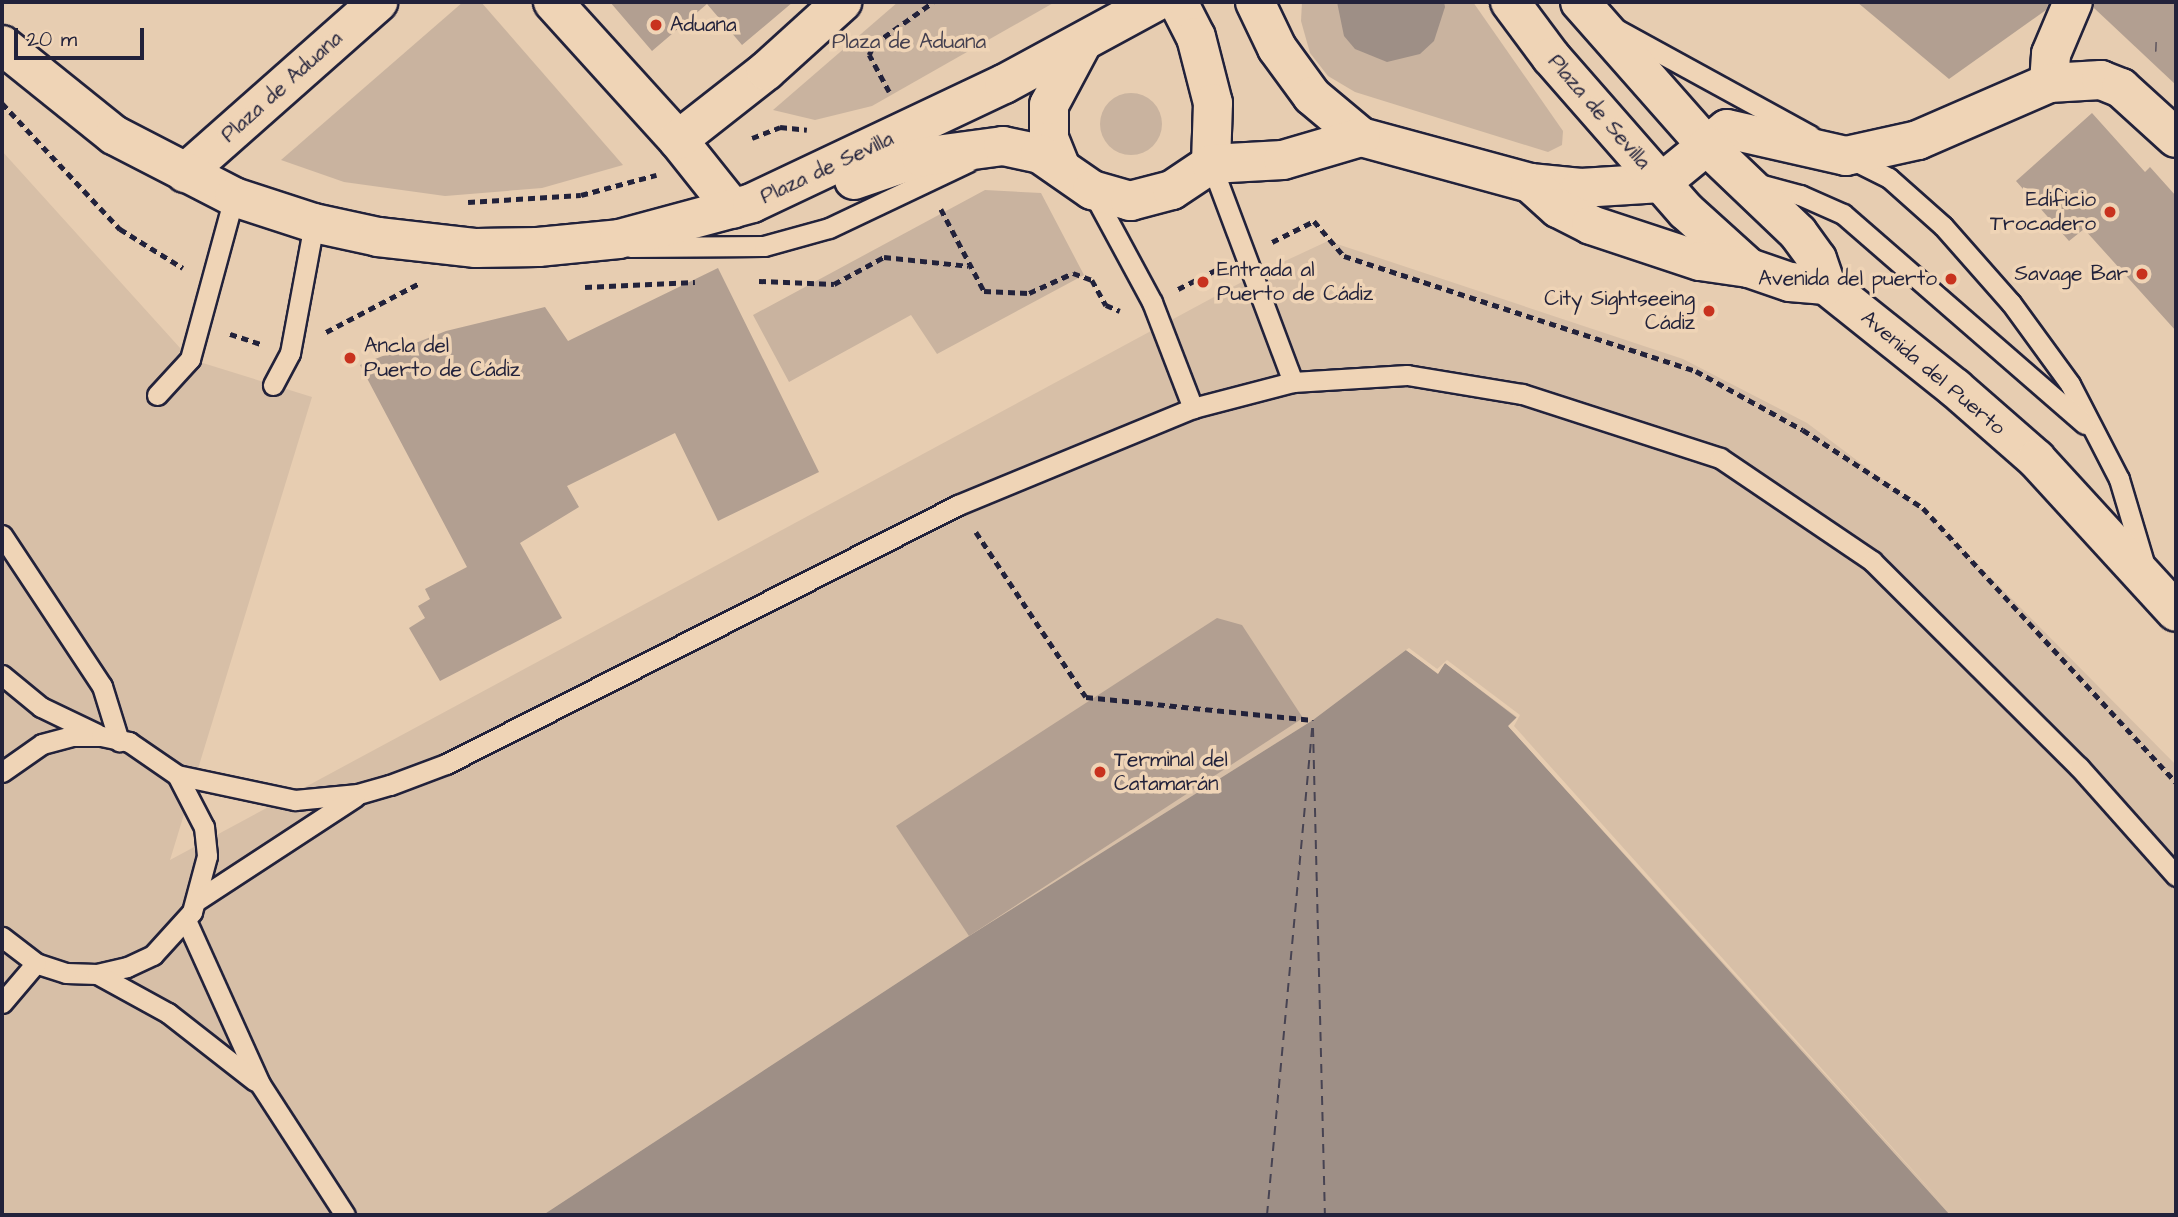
<!DOCTYPE html>
<meta charset="utf-8">
<style>
body{margin:0}
#map{position:relative;width:2178px;height:1217px;overflow:hidden;background:#e7cdb1;font-family:"Architects Daughter",sans-serif}
div>[style]{position:absolute}
[style*='--x']{left:calc(var(--x)*1px);top:calc(var(--y)*1px);width:calc(var(--w)*1px);rotate:calc(var(--a)*1deg)}
.built>*{inset:0;background:#d7bfa7}
.green>*{inset:0;background:#c9b39f}
.round{border-radius:50%}
.water>*{inset:0;background:#9e8f86}
.pier>*{inset:0;background:#e7cdb1}
.ferry>*{height:2px;margin-top:-1px;transform-origin:0;background:repeating-linear-gradient(90deg,#474352 0 9px,transparent 0 16px)}
.building>*{inset:0;background:#b29f91}
.path>*{height:4.5px;margin-top:-2.25px;transform-origin:0;background:repeating-linear-gradient(90deg,#22223b 0 7px,transparent 0 12px)}
.roads{filter:drop-shadow(2px 0 #22223b) drop-shadow(-2px 0 #22223b) drop-shadow(0 2px #22223b) drop-shadow(0 -2px #22223b)}
.lane>*{height:19px;margin:-9.5px;padding:0 9.5px;transform-origin:9.5px;border-radius:9.5px;background:#efd4b6}
.street>*{height:38px;margin:-19px;padding:0 19px;transform-origin:19px;border-radius:19px;background:#efd4b6}
.secondary>*{height:38px;margin:-19px;padding:0 19px;transform-origin:19px;border-radius:19px;background:#efd4b6}
.dots>*{width:19px;height:19px;translate:-50% -50%;box-sizing:border-box;border:4px solid #efd4b6;border-radius:50%}
span{translate:-50% -50%;white-space:nowrap;text-align:center;line-height:1.15;-webkit-text-stroke:7px #efd4b6;paint-order:stroke}
.number-label{font-size:18px;color:#464150}
.number-label span{-webkit-text-stroke-width:0}
.poi-label{font-size:21px;color:#22223b}
.left{translate:0 -50%;text-align:left}
.right{translate:-100% -50%;text-align:right}
.park-label{font-size:21px;color:#433f4f}
.street-label{font-size:21px;color:#22223b}
.frame{position:absolute;inset:0;border:4px solid #22223b;pointer-events:none}
.scale{position:absolute;left:14px;top:28px;width:130px;height:32px;box-sizing:border-box;border:4px solid #22223b;border-top:0;padding-left:9px;font-size:21px;line-height:24px;white-space:nowrap;color:#22223b;-webkit-text-stroke:5px #efd4b6;paint-order:stroke}
</style>
<div id="map">
<div class="built">
<div style="clip-path:polygon(2px 151px,190px 359px,312px 397px,170px 860px,1253px 276px,1328px 241px,1683px 359px,1807px 423px,1926px 512px,2176px 765px,2176px 1215px,1950px 1215px,1508px 726px,1517px 718px,1406px 650px,1313px 720px,969px 936px,543px 1215px,2px 1215px)"></div>
</div>
<div class="green">
<div style="clip-path:polygon(463px 2px,481px 2px,623px 165px,542px 188px,445px 196px,344px 182px,281px 160px)"></div>
<div style="clip-path:polygon(898px 2px,1055px 2px,872px 106px,815px 120px,773px 110px)"></div>
<div style="clip-path:polygon(1302px 2px,1473px 2px,1563px 131px,1562px 145px,1548px 152px,1355px 92px,1328px 76px,1310px 53px,1301px 21px)"></div>
<div class="round" style="left:1100px;top:93px;width:62px;height:62px"></div>
<div style="clip-path:polygon(985px 190px,1041px 193px,1084px 275px,937px 354px,911px 315px,789px 382px,753px 315px)"></div>
</div>
<div class="water">
<div style="clip-path:polygon(1337px 2px,1444px 2px,1445px 7px,1434px 41px,1420px 54px,1387px 62px,1355px 49px,1344px 36px)"></div>
<div style="clip-path:polygon(1406px 650px,1438px 673px,1445px 663px,1517px 718px,1509px 727px,1950px 1215px,543px 1215px,969px 936px,1313px 720px)"></div>
</div>
<div class="pier">
<div style="clip-path:polygon(1409px 648px,1437px 669px,1447px 660px,1520px 715px,1514px 726px,1953px 1215px,1508px 726px,1517px 717px,1445px 663px,1438px 674px,1406px 650px)"></div>
</div>
<div class="ferry">
<div style="--x:1313;--y:728;--w:487;--a:88.6"></div>
<div style="--x:1267;--y:1215;--w:497;--a:-84.7"></div>
</div>
<div class="building">
<div style="clip-path:polygon(610px 2px,793px 2px,742px 45px,707px 4px,652px 51px)"></div>
<div style="clip-path:polygon(1857px 2px,2049px 2px,2046px 10px,1949px 79px)"></div>
<div style="clip-path:polygon(2094px 2px,2176px 2px,2176px 85px,2094px 8px)"></div>
<div style="clip-path:polygon(2092px 113px,2145px 172px,2150px 167px,2176px 196px,2176px 331px,2084px 229px,2069px 241px,2016px 181px)"></div>
<div style="clip-path:polygon(718px 268px,819px 472px,718px 521px,675px 433px,567px 486px,579px 507px,520px 543px,562px 618px,440px 681px,409px 628px,425px 618px,418px 606px,430px 599px,425px 589px,467px 567px,360px 365px,446px 331px,545px 307px,568px 341px)"></div>
<div style="clip-path:polygon(1217px 618px,1242px 625px,1303px 718px,969px 936px,896px 826px)"></div>
</div>
<div class="path">
<div style="--x:889;--y:92;--w:42;--a:-118.4"></div>
<div style="--x:869;--y:55;--w:12;--a:-66"></div>
<div style="--x:874;--y:44;--w:72;--a:-35.4"></div>
<div style="--x:2;--y:103;--w:173;--a:46.9"></div>
<div style="--x:120;--y:229;--w:74;--a:31.8"></div>
<div style="--x:752;--y:138;--w:30;--a:-21"></div>
<div style="--x:780;--y:127;--w:27;--a:6"></div>
<div style="--x:468;--y:202;--w:113;--a:-3.5"></div>
<div style="--x:581;--y:195;--w:78;--a:-14.9"></div>
<div style="--x:941;--y:209;--w:93;--a:62.3"></div>
<div style="--x:984;--y:291;--w:45;--a:2.5"></div>
<div style="--x:1029;--y:293;--w:48;--a:-24.4"></div>
<div style="--x:1073;--y:273;--w:20;--a:20"></div>
<div style="--x:1092;--y:280;--w:29;--a:61"></div>
<div style="--x:1106;--y:305;--w:15;--a:23"></div>
<div style="--x:1272;--y:242;--w:47;--a:-26.6"></div>
<div style="--x:1314;--y:221;--w:46;--a:49.4"></div>
<div style="--x:1344;--y:256;--w:370;--a:18.1"></div>
<div style="--x:1696;--y:371;--w:122;--a:28.9"></div>
<div style="--x:1803;--y:430;--w:143;--a:33"></div>
<div style="--x:1923;--y:508;--w:373;--a:47.3"></div>
<div style="--x:759;--y:281;--w:75;--a:2.3"></div>
<div style="--x:834;--y:284;--w:57;--a:-28.4"></div>
<div style="--x:884;--y:257;--w:85;--a:6"></div>
<div style="--x:585;--y:287;--w:110;--a:-2.6"></div>
<div style="--x:1178;--y:289;--w:45;--a:-26.6"></div>
<div style="--x:326;--y:332;--w:104;--a:-27.6"></div>
<div style="--x:230;--y:334;--w:33;--a:18"></div>
<div style="--x:976;--y:532;--w:198;--a:56.3"></div>
<div style="--x:1086;--y:697;--w:228;--a:5.8"></div>
</div>
<div class="roads">
<div class="lane">
<div style="--x:1618;--y:30;--w:219;--a:28.7"></div>
<div style="--x:1851;--y:159;--w:42;--a:26.6"></div>
<div style="--x:1889;--y:178;--w:72;--a:41.6"></div>
<div style="--x:1943;--y:226;--w:103;--a:48.6"></div>
<div style="--x:2011;--y:303;--w:100;--a:53.9"></div>
<div style="--x:2070;--y:384;--w:107;--a:62.7"></div>
<div style="--x:2119;--y:479;--w:91;--a:73.4"></div>
<div style="--x:1211;--y:164;--w:233;--a:69.4"></div>
<div style="--x:1755;--y:183;--w:47;--a:14.9"></div>
<div style="--x:1800;--y:195;--w:47;--a:23.8"></div>
<div style="--x:1843;--y:214;--w:320;--a:41"></div>
<div style="--x:1092;--y:191;--w:126;--a:61.6"></div>
<div style="--x:1152;--y:302;--w:114;--a:68.9"></div>
<div style="--x:630;--y:247;--w:134;--a:-0.4"></div>
<div style="--x:764;--y:246;--w:67;--a:-15.5"></div>
<div style="--x:829;--y:228;--w:154;--a:-25.4"></div>
<div style="--x:273;--y:385;--w:36;--a:-62"></div>
<div style="--x:290;--y:353;--w:132;--a:-79.5"></div>
<div style="--x:157;--y:395;--w:49;--a:-47.5"></div>
<div style="--x:190;--y:359;--w:168;--a:-74.8"></div>
<div style="--x:2;--y:535;--w:181;--a:56.5"></div>
<div style="--x:102;--y:686;--w:58;--a:72.8"></div>
<div style="--x:2;--y:675;--w:50;--a:39.4"></div>
<div style="--x:41;--y:707;--w:62;--a:25.7"></div>
<div style="--x:2;--y:772;--w:49;--a:-35"></div>
<div style="--x:42;--y:744;--w:31;--a:-15"></div>
<div style="--x:72;--y:736;--w:29;--a:0"></div>
<div style="--x:101;--y:736;--w:29;--a:12"></div>
<div style="--x:129;--y:742;--w:58;--a:34.5"></div>
<div style="--x:177;--y:775;--w:59;--a:62.6"></div>
<div style="--x:204;--y:827;--w:29;--a:84"></div>
<div style="--x:207;--y:856;--w:58;--a:105"></div>
<div style="--x:192;--y:912;--w:58;--a:132.2"></div>
<div style="--x:153;--y:955;--w:29;--a:155"></div>
<div style="--x:127;--y:967;--w:31;--a:167"></div>
<div style="--x:97;--y:974;--w:31;--a:-178"></div>
<div style="--x:66;--y:973;--w:32;--a:-162"></div>
<div style="--x:36;--y:963;--w:43;--a:-142.6"></div>
<div style="--x:177;--y:775;--w:121;--a:12"></div>
<div style="--x:295;--y:800;--w:63;--a:-5.4"></div>
<div style="--x:358;--y:794;--w:33;--a:-16"></div>
<div style="--x:390;--y:785;--w:60;--a:-20.6"></div>
<div style="--x:446;--y:764;--w:574;--a:-26.83"></div>
<div style="--x:958;--y:505;--w:254;--a:-22.4"></div>
<div style="--x:1193;--y:408;--w:103;--a:-14.6"></div>
<div style="--x:1293;--y:382;--w:114;--a:-3.5"></div>
<div style="--x:1407;--y:375;--w:117;--a:9.4"></div>
<div style="--x:1522;--y:394;--w:208;--a:17.9"></div>
<div style="--x:1720;--y:458;--w:184;--a:34.1"></div>
<div style="--x:1872;--y:561;--w:292;--a:44.9"></div>
<div style="--x:2079;--y:767;--w:146;--a:48.3"></div>
<div style="--x:196;--y:901;--w:190;--a:-33.2"></div>
<div style="--x:186;--y:920;--w:180;--a:65.7"></div>
<div style="--x:260;--y:1084;--w:156;--a:57"></div>
<div style="--x:97;--y:974;--w:81;--a:28.8"></div>
<div style="--x:168;--y:1013;--w:110;--a:38"></div>
<div style="--x:2;--y:1003;--w:52;--a:-49.6"></div>
</div>
<div class="street">
<div style="--x:553;--y:2;--w:186;--a:47.8"></div>
<div style="--x:678;--y:140;--w:88;--a:51.4"></div>
<div style="--x:2049;--y:83;--w:29;--a:-86"></div>
<div style="--x:2051;--y:54;--w:56;--a:-67.1"></div>
<div style="--x:678;--y:140;--w:112;--a:-38.1"></div>
<div style="--x:766;--y:71;--w:103;--a:-42.2"></div>
<div style="--x:185;--y:173;--w:258;--a:-41.5"></div>
<div style="--x:1661;--y:183;--w:85;--a:-39.3"></div>
<div style="--x:1727;--y:129;--w:122;--a:12.8"></div>
<div style="--x:1846;--y:156;--w:74;--a:-12.5"></div>
<div style="--x:1918;--y:140;--w:143;--a:-23.5"></div>
<div style="--x:2049;--y:83;--w:52;--a:-3.3"></div>
<div style="--x:2101;--y:80;--w:22;--a:22"></div>
<div style="--x:2121;--y:88;--w:74;--a:42.3"></div>
</div>
<div class="secondary">
<div style="--x:1178;--y:2;--w:39;--a:63"></div>
<div style="--x:1196;--y:37;--w:68;--a:75.6"></div>
<div style="--x:1213;--y:103;--w:61;--a:91.9"></div>
<div style="--x:1255;--y:2;--w:51;--a:64.4"></div>
<div style="--x:1277;--y:48;--w:59;--a:53.9"></div>
<div style="--x:1312;--y:96;--w:64;--a:39.9"></div>
<div style="--x:1361;--y:137;--w:175;--a:15.2"></div>
<div style="--x:1530;--y:183;--w:51;--a:5.6"></div>
<div style="--x:1581;--y:188;--w:80;--a:-3.6"></div>
<div style="--x:1510;--y:2;--w:69;--a:53.3"></div>
<div style="--x:1551;--y:57;--w:205;--a:48.8"></div>
<div style="--x:1686;--y:211;--w:85;--a:42.1"></div>
<div style="--x:1749;--y:268;--w:43;--a:18.9"></div>
<div style="--x:1790;--y:282;--w:36;--a:5"></div>
<div style="--x:1826;--y:285;--w:165;--a:38.6"></div>
<div style="--x:1955;--y:388;--w:108;--a:41.2"></div>
<div style="--x:2036;--y:459;--w:207;--a:47.5"></div>
<div style="--x:1580;--y:2;--w:192;--a:48.6"></div>
<div style="--x:1707;--y:146;--w:126;--a:43.7"></div>
<div style="--x:1798;--y:233;--w:32;--a:54"></div>
<div style="--x:1817;--y:259;--w:28;--a:71"></div>
<div style="--x:2;--y:45;--w:144;--a:38.8"></div>
<div style="--x:114;--y:135;--w:135;--a:27.3"></div>
<div style="--x:234;--y:197;--w:84;--a:18"></div>
<div style="--x:314;--y:223;--w:66;--a:12.3"></div>
<div style="--x:378;--y:237;--w:99;--a:6.4"></div>
<div style="--x:476;--y:248;--w:62;--a:-0.9"></div>
<div style="--x:538;--y:247;--w:81;--a:-5.6"></div>
<div style="--x:619;--y:239;--w:138;--a:-15.1"></div>
<div style="--x:752;--y:203;--w:279;--a:-25.3"></div>
<div style="--x:1004;--y:84;--w:172;--a:-28.5"></div>
<div style="--x:1061;--y:168;--w:32;--a:-112"></div>
<div style="--x:1049;--y:138;--w:33;--a:-90"></div>
<div style="--x:1049;--y:105;--w:68;--a:-61.9"></div>
<div style="--x:854;--y:180;--w:71;--a:-18.9"></div>
<div style="--x:921;--y:157;--w:83;--a:-7.6"></div>
<div style="--x:1003;--y:146;--w:38;--a:12"></div>
<div style="--x:1040;--y:154;--w:63;--a:34.7"></div>
<div style="--x:1092;--y:190;--w:40;--a:16"></div>
<div style="--x:1130;--y:201;--w:43;--a:-14.7"></div>
<div style="--x:1172;--y:190;--w:47;--a:-33.7"></div>
<div style="--x:1211;--y:164;--w:72;--a:-3.2"></div>
<div style="--x:1283;--y:160;--w:81;--a:-16.4"></div>
<div style="--x:1530;--y:183;--w:38;--a:42"></div>
<div style="--x:1558;--y:208;--w:37;--a:27"></div>
<div style="--x:1591;--y:225;--w:115;--a:18.3"></div>
<div style="--x:1700;--y:261;--w:49;--a:8.1"></div>
</div>
</div>
<div class="dots">
<div style="left:656px;top:25px;background:#c8321e"></div>
<div style="left:2110px;top:212px;background:#c8321e"></div>
<div style="left:2142px;top:274px;background:#c8321e"></div>
<div style="left:1951px;top:279px;background:#c8321e"></div>
<div style="left:1203px;top:282px;background:#c8321e"></div>
<div style="left:1709px;top:311px;background:#c8321e"></div>
<div style="left:350px;top:358px;background:#c8321e"></div>
<div style="left:1100px;top:772px;background:#c8321e"></div>
</div>
<div class="number-label">
<span style="left:2156px;top:47px">1</span>
</div>
<div class="poi-label">
<span class="left" style="left:670px;top:25px">Aduana</span>
<span class="right" style="left:2096px;top:212px">Edificio<br>Trocadero</span>
<span class="left" style="left:1217px;top:282px">Entrada al<br>Puerto de Cádiz</span>
<span class="right" style="left:2128px;top:274px">Savage Bar</span>
<span class="right" style="left:1937px;top:279px">Avenida del puerto</span>
<span class="right" style="left:1695px;top:311px">City Sightseeing<br>Cádiz</span>
<span class="left" style="left:364px;top:358px">Ancla del<br>Puerto de Cádiz</span>
<span class="left" style="left:1114px;top:772px">Terminal del<br>Catamarán</span>
</div>
<div class="park-label">
<span style="left:909px;top:42px">Plaza de Aduana</span>
</div>
<div class="street-label">
<span style="left:282px;top:87px;rotate:-42deg">Plaza de Aduana</span>
<span style="left:1599px;top:112px;rotate:49deg">Plaza de Sevilla</span>
<span style="left:827px;top:168px;rotate:-25deg">Plaza de Sevilla</span>
<span style="left:1933px;top:373px;rotate:40deg">Avenida del Puerto</span>
</div>
<div class="frame"></div>
<div class="scale">20 m</div>
</div>
